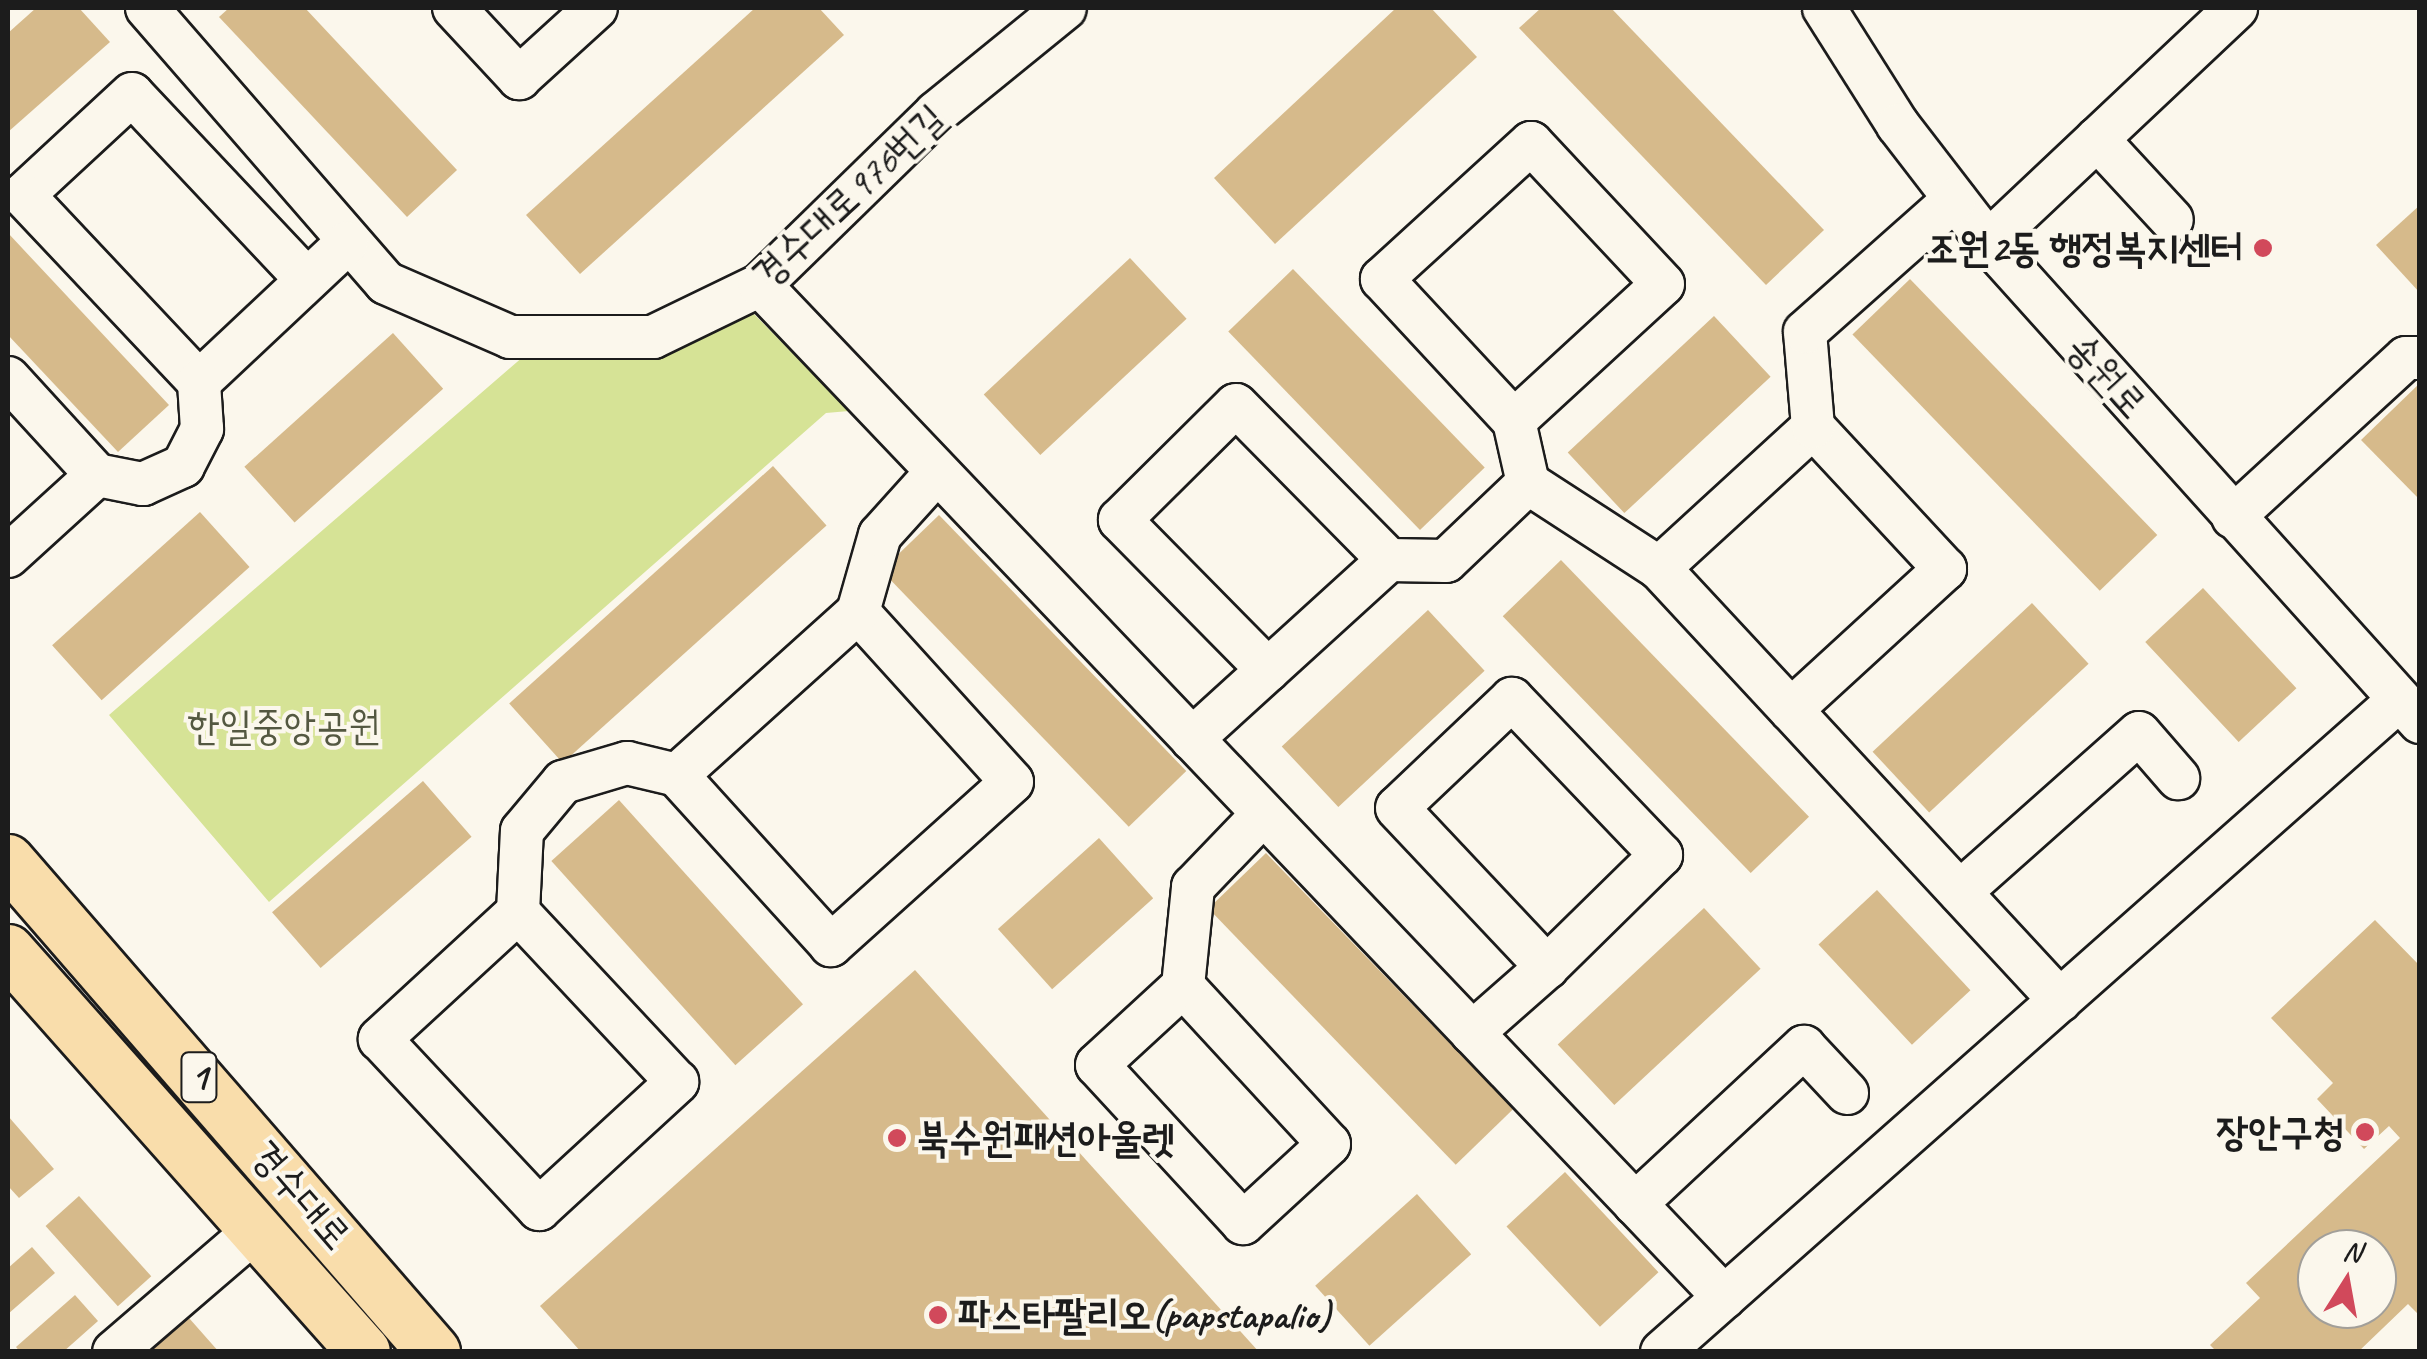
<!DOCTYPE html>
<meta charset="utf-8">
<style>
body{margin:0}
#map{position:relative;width:2427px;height:1359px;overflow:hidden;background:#fbf7ec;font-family:Caveat,"Poor Story",sans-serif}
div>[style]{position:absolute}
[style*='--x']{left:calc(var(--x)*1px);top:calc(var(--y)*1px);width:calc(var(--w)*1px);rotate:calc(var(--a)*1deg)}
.green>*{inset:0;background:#d6e396}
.building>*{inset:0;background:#d6ba8b;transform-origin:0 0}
.roads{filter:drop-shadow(2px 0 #1c1c1c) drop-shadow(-2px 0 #1c1c1c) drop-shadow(0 2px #1c1c1c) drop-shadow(0 -2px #1c1c1c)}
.minor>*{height:42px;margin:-21px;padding:0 21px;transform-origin:21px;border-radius:21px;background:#fbf7ec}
.major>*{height:52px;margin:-26px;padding:0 26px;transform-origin:26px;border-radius:26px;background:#f9ddab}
.dots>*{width:28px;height:28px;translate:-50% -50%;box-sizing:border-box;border:5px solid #fbf7ec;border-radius:50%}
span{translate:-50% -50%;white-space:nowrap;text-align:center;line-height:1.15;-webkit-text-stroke:8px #fbf7ec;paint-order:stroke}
.shield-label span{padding:2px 8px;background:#fbf7ec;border:2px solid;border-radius:8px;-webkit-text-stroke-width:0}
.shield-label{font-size:38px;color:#1c1c1c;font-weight:700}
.street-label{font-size:40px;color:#1c1c1c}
.poi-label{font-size:40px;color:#1c1c1c;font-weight:700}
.right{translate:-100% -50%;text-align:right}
.left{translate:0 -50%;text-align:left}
.park-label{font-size:40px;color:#545841}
.frame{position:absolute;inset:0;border:10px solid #1c1c1c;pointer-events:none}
.north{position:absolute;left:2297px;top:1229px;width:100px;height:100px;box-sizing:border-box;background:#fbf7ec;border:2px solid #a29f99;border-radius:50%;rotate:11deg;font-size:28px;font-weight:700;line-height:40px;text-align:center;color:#1c1c1c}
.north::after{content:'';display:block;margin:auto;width:35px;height:45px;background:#d1495b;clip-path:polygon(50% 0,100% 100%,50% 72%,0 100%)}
</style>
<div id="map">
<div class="green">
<div style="clip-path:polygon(750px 310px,849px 411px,826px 413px,269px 902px,109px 715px,524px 356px,647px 360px)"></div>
</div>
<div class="building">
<div style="clip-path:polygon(36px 8px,79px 8px,110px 42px,8px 132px,8px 33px)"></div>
<div style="clip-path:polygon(229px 8px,305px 8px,457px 170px,407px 217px,219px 17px)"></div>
<div style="clip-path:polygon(755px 8px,819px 8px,844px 35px,580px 274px,526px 215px)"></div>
<div style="clip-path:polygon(1396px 8px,1431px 8px,1477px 57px,1275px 244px,1214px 178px)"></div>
<div style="clip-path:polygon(1541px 8px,1611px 8px,1824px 230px,1766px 285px,1519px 28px)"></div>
<div style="clip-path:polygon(2420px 205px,2420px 293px,2376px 245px)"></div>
<div style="clip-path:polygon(8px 233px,169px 405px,118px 452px,8px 335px)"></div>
<div style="left:1130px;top:258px;width:83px;height:200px;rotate:47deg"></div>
<div style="left:1293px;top:269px;width:276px;height:90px;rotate:46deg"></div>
<div style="left:1910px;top:279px;width:356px;height:80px;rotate:46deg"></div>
<div style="left:1714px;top:316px;width:83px;height:200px;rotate:47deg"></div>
<div style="left:393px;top:333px;width:75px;height:200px;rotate:48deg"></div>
<div style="clip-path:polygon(2420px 383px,2420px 500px,2361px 440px)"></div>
<div style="left:773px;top:466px;width:80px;height:355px;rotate:48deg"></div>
<div style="left:200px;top:512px;width:74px;height:199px;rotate:48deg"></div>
<div style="left:939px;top:515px;width:356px;height:80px;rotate:46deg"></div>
<div style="left:1561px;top:560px;width:357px;height:81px;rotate:46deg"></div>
<div style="left:2203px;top:588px;width:137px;height:79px;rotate:47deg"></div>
<div style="left:2032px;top:603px;width:83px;height:218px;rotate:47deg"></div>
<div style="left:1428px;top:610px;width:83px;height:200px;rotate:47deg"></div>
<div style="left:423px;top:781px;width:74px;height:200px;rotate:49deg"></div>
<div style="left:619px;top:800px;width:275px;height:91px;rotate:48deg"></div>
<div style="left:1099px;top:838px;width:81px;height:136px;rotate:48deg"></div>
<div style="left:1266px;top:853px;width:356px;height:80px;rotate:46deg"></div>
<div style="left:1877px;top:890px;width:137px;height:80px;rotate:47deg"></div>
<div style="left:1704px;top:908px;width:83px;height:200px;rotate:47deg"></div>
<div style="clip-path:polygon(evenodd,2375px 920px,2420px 966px,2420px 1316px,2408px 1304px,2358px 1352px,2217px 1352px,2210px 1345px,2260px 1298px,2246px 1283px,2400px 1138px,2389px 1126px,2364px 1149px,2317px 1099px,2333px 1083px,2271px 1018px,2375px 920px,2317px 1249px,2377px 1249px,2377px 1309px,2317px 1309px,2317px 1249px)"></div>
<div style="clip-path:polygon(915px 970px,1259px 1352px,581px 1352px,540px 1306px)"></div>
<div style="clip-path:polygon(8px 1116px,54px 1169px,19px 1198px,8px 1186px)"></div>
<div style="left:1565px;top:1172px;width:137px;height:80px;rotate:47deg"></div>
<div style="left:1417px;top:1194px;width:81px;height:137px;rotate:48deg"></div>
<div style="left:79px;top:1196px;width:108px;height:45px;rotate:48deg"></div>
<div style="clip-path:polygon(32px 1247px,55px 1273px,8px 1314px,8px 1268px)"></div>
<div style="clip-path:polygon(75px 1295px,98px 1321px,63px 1352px,20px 1352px,16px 1347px)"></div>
<div style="clip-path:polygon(189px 1318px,219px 1352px,150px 1352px)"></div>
</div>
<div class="roads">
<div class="minor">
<div style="--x:147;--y:8;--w:364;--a:49"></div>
<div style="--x:386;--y:283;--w:135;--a:23.5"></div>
<div style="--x:510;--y:337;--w:143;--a:0"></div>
<div style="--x:653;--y:337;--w:119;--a:-25.9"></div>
<div style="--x:760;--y:285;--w:246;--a:-44.3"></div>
<div style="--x:936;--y:113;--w:166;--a:-39.1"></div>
<div style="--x:454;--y:8;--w:96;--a:47.1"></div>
<div style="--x:519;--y:78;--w:104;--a:-42.3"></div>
<div style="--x:1824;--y:8;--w:138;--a:57.7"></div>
<div style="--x:1898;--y:125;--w:148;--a:52.4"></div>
<div style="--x:1988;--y:242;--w:646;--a:48.01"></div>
<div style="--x:2097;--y:139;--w:110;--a:47.2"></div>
<div style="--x:1988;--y:242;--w:341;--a:-43.3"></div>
<div style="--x:307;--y:280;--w:255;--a:-133.3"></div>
<div style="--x:132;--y:94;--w:149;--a:137.2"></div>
<div style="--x:23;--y:195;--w:257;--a:46.7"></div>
<div style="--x:199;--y:382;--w:203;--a:-43.2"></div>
<div style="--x:760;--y:285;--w:1398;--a:46.39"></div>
<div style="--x:8;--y:378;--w:132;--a:47.5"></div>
<div style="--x:97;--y:475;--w:47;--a:11.1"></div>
<div style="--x:143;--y:484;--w:44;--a:-24.2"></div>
<div style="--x:183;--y:466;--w:42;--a:-62.8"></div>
<div style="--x:202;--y:429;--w:47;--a:-93.7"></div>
<div style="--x:1813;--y:427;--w:209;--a:137.5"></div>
<div style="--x:1659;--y:568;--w:194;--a:47.1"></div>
<div style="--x:1791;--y:710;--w:209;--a:-42.5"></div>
<div style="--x:1945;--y:569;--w:194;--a:-132.9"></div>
<div style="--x:1813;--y:427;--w:95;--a:-94.8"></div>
<div style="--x:1805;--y:332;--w:200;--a:-41.6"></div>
<div style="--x:1528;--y:483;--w:156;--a:33"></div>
<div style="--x:2233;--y:517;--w:235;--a:-42.6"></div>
<div style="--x:2406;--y:358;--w:14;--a:0"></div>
<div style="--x:8;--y:556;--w:120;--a:-42.3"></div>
<div style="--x:858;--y:612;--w:229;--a:47.8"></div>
<div style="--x:1012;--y:782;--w:244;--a:138"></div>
<div style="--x:831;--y:945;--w:229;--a:-132.2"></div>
<div style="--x:677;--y:775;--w:244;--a:-42"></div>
<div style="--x:858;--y:612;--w:80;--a:-74.1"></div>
<div style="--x:880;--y:535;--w:85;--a:-47.9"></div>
<div style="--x:1268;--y:670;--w:211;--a:-134.6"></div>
<div style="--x:1120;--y:520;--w:163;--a:-44.8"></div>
<div style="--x:1236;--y:405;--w:218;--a:45.4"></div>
<div style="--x:1791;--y:710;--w:396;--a:47.2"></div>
<div style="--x:1192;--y:739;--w:266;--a:-42.3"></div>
<div style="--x:1389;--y:560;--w:57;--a:1"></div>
<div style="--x:1446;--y:561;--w:113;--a:-43.6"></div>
<div style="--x:1528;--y:483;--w:64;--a:-102.7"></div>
<div style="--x:1514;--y:421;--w:202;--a:-42.6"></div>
<div style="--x:1663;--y:284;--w:193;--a:-133.1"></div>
<div style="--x:1531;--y:143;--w:202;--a:137.6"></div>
<div style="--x:1382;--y:279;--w:194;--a:47.1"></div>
<div style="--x:1960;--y:892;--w:239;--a:-41.6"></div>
<div style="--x:2139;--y:733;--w:60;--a:49.1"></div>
<div style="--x:518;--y:912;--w:188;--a:137.4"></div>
<div style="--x:380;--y:1039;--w:233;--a:46.9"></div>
<div style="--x:539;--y:1209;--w:188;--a:-42.6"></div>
<div style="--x:677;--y:1082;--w:233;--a:-133.1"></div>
<div style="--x:518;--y:912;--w:81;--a:-87.2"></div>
<div style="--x:522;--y:831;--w:64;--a:-50.1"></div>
<div style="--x:563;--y:782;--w:67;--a:-16.5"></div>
<div style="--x:627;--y:763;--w:51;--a:13.5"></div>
<div style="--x:1183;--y:986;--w:215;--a:47.3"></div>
<div style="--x:1329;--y:1144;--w:117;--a:137.4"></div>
<div style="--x:1243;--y:1223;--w:215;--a:-132.7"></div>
<div style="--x:1097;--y:1065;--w:117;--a:-42.6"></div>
<div style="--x:1183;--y:986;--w:100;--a:-84.2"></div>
<div style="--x:1193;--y:887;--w:101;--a:-46.2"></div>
<div style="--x:1472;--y:1033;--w:100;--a:-41.3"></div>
<div style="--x:1547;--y:967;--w:160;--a:-44.5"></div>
<div style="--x:1661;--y:855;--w:216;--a:-133.7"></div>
<div style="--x:1512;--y:699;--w:158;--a:136.5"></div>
<div style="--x:1397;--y:808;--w:219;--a:46.7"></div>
<div style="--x:1635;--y:1204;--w:231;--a:-42.9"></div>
<div style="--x:1804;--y:1047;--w:63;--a:46.9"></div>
<div style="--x:114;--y:1352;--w:189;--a:-40.7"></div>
<div style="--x:1662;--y:1352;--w:984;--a:-41.5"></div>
</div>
<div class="major">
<div style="--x:8;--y:861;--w:650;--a:49.05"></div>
<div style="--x:8;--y:951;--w:536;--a:48.4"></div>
</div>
</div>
<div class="dots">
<div style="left:2263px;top:248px;background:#d1495b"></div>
<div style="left:2365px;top:1132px;background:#d1495b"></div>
<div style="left:897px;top:1138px;background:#d1495b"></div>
<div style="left:938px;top:1315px;background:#d1495b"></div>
</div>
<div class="shield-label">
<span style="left:199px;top:1077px">1</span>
</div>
<div class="street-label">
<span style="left:849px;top:196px;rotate:-43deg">경수대로976번길</span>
<span style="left:2107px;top:376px;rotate:48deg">송원로</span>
<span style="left:301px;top:1195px;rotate:49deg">경수대로</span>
</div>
<div class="poi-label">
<span class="right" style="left:2243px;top:248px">조원2동 행정복지센터</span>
<span class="right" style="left:2345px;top:1132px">장안구청</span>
<span class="left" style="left:917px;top:1138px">북수원패션아울렛</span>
<span class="left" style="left:958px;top:1315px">파스타팔리오(papstapalio)</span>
</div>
<div class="park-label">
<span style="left:284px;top:726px">한일중앙공원</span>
</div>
<div class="frame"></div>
<div class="north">N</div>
</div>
